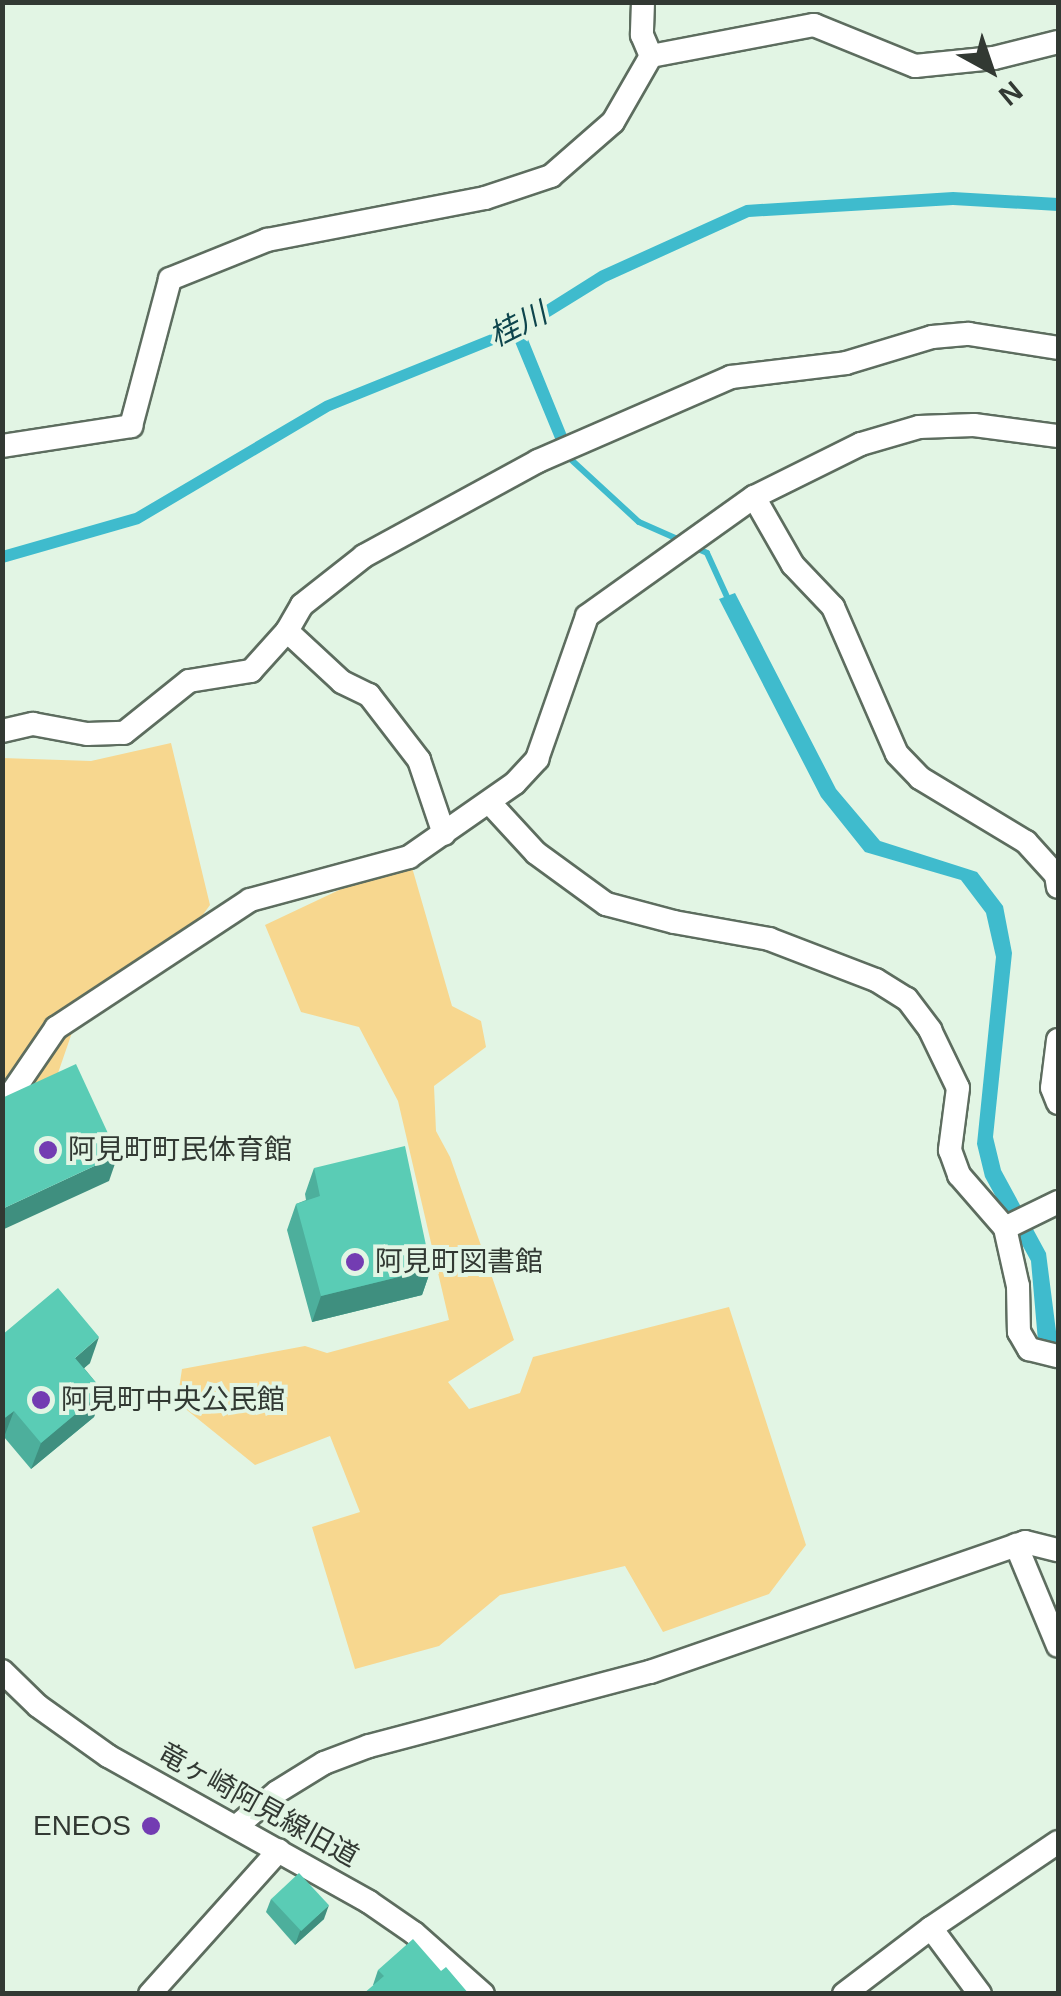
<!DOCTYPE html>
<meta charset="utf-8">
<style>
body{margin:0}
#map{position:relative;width:1061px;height:1996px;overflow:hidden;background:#e2f5e4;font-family:Arial,"Noto Sans JP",sans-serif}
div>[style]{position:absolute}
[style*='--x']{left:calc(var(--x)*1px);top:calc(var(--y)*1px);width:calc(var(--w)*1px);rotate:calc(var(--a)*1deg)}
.green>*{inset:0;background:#f7d78f}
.water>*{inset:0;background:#3fbbcd}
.stream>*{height:6px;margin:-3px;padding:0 3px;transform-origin:3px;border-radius:3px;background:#3fbbcd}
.roads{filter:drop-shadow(2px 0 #5d6d5f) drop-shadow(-2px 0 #5d6d5f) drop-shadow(0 2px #5d6d5f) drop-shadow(0 -2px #5d6d5f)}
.minor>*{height:22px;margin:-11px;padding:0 11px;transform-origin:11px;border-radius:11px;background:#fff}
.wall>*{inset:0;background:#4daf9c}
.shaded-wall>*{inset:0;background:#3f8f7f}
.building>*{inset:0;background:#5accb5;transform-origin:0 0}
.dots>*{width:28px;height:28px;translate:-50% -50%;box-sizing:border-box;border:5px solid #e2f5e4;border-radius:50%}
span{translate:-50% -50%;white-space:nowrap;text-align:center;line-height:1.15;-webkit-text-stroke:8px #e2f5e4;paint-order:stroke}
.poi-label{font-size:28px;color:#323933}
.left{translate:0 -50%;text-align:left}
.right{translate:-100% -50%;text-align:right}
.street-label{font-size:28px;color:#323933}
.water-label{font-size:30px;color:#0e454d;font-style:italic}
.frame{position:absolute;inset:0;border:5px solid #323933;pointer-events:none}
.north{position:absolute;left:941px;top:20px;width:100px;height:100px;-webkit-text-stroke:8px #e2f5e4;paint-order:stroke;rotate:140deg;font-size:28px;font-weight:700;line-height:40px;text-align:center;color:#323933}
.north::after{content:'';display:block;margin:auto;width:35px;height:45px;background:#323933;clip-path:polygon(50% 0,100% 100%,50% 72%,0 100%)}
</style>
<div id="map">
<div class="green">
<div style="clip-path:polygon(171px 743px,210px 905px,169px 961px,77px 1018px,57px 1076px,2px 1109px,2px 758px,91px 761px)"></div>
<div style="clip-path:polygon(409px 857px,452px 1006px,481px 1021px,486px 1047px,434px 1086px,436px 1131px,450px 1157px,514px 1340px,448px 1382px,469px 1409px,520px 1393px,533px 1357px,729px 1307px,806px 1545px,769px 1594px,663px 1632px,625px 1566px,500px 1595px,439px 1646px,355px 1669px,312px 1527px,360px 1512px,330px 1436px,255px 1465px,177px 1402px,182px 1369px,305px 1346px,327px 1353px,449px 1320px,398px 1101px,359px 1027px,301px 1012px,265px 925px)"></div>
</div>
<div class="water">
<div style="clip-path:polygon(953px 192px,1058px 198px,1058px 211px,953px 205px,749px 217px,606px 282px,525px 332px,568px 438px,556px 441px,513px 337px,330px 411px,139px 524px,3px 563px,2px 551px,135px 513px,325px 401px,516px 324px,600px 271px,746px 205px)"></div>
<div style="clip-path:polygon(735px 593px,836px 789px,880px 841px,977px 872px,1003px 906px,1012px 953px,993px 1137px,1001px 1170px,1046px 1253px,1058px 1347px,1038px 1341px,1031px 1261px,985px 1177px,977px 1144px,996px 957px,986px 913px,961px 880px,865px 852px,821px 797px,719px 599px)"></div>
</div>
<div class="stream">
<div style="--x:565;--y:454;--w:100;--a:42.6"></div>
<div style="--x:639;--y:522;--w:47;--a:23.8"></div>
<div style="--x:693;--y:547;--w:15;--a:23"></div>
<div style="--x:707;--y:553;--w:53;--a:65.4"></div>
</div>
<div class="roads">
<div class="minor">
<div style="--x:643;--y:2;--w:33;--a:92"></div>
<div style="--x:642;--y:35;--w:23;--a:67"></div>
<div style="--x:2;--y:446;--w:131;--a:-8.8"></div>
<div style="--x:131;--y:426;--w:152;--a:-75.1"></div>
<div style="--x:170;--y:279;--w:105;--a:-21.9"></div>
<div style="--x:267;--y:240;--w:222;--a:-10.9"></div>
<div style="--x:485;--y:198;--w:70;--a:-18.4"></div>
<div style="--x:551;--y:176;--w:82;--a:-41.1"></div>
<div style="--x:613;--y:122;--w:76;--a:-60.1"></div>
<div style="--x:651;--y:56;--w:166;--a:-10.8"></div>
<div style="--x:814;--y:25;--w:109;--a:22.1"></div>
<div style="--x:915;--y:66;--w:79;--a:-5.8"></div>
<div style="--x:994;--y:58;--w:66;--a:-14"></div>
<div style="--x:754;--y:497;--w:78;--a:60.2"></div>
<div style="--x:793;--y:565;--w:58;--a:46.4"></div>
<div style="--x:833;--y:607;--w:160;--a:66.5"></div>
<div style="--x:897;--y:754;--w:33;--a:46"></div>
<div style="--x:920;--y:778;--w:124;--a:31.1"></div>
<div style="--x:1026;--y:842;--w:45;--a:47.7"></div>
<div style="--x:1056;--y:875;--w:12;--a:81"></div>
<div style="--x:287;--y:631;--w:75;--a:42.8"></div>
<div style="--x:342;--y:682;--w:30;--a:26"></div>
<div style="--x:369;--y:695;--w:82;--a:52.4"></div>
<div style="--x:419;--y:760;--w:78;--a:71.3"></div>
<div style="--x:2;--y:731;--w:32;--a:-13"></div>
<div style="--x:33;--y:724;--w:55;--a:10.5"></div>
<div style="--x:87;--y:734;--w:37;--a:-2"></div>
<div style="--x:124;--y:733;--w:83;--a:-38.7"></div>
<div style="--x:189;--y:681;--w:63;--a:-9.2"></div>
<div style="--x:251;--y:671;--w:54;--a:-48"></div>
<div style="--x:287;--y:631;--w:30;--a:-60"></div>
<div style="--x:302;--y:605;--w:79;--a:-38.3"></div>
<div style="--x:364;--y:556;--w:198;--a:-28.6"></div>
<div style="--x:538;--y:461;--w:210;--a:-23.5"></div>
<div style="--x:731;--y:377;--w:116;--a:-6.9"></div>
<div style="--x:846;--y:363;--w:90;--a:-16.8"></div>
<div style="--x:932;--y:337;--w:37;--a:-5"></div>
<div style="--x:969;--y:334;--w:90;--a:8.9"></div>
<div style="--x:489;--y:802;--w:69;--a:47.3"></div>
<div style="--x:536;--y:853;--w:87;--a:36.1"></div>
<div style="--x:606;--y:904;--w:70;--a:14.8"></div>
<div style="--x:674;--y:922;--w:97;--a:10.1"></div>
<div style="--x:769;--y:939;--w:115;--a:21"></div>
<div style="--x:876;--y:980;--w:36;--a:32"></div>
<div style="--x:907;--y:999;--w:39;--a:53"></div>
<div style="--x:930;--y:1030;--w:64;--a:64.2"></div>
<div style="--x:958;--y:1088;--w:63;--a:97.4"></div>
<div style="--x:950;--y:1150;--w:27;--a:70"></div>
<div style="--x:959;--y:1175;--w:70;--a:49"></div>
<div style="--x:1005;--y:1228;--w:59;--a:77.4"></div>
<div style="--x:1018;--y:1286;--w:46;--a:88.8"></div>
<div style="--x:1019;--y:1332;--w:20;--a:60"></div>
<div style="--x:1029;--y:1349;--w:30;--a:14"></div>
<div style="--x:1058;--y:1040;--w:48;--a:97.1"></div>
<div style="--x:1052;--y:1088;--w:16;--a:68"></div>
<div style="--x:2;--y:1098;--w:10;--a:-24"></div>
<div style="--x:11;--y:1094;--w:80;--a:-55.7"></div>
<div style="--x:56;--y:1028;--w:232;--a:-33.4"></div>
<div style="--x:250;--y:900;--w:165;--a:-15.1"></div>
<div style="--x:409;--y:857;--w:129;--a:-34.9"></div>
<div style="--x:515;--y:783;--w:33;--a:-47"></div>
<div style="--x:537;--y:759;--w:151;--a:-70.7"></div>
<div style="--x:587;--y:616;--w:205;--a:-35.5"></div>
<div style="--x:754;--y:497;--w:119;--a:-26.4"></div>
<div style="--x:861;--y:444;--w:60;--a:-16.3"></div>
<div style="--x:919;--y:427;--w:55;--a:-2.1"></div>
<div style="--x:974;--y:425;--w:85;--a:7.5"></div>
<div style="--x:1005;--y:1228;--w:59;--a:-26.1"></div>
<div style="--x:1016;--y:1545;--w:109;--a:67.4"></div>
<div style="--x:2;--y:1671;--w:50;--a:44.2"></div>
<div style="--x:38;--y:1706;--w:86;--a:35.5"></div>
<div style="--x:108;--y:1756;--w:299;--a:29.2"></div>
<div style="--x:369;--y:1902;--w:55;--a:34.6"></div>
<div style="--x:414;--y:1933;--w:92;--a:41.5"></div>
<div style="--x:237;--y:1826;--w:52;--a:-40.4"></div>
<div style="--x:277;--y:1792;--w:55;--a:-31.7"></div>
<div style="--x:324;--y:1763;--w:48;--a:-20.7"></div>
<div style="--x:369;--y:1746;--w:291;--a:-14.8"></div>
<div style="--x:650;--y:1672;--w:397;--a:-19.1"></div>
<div style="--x:1025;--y:1542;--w:34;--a:14"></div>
<div style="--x:931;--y:1928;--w:82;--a:53.4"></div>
<div style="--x:150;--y:1994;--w:193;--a:-48.1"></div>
<div style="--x:844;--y:1994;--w:109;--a:-37.2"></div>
<div style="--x:931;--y:1928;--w:153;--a:-34.1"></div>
</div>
</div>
<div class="wall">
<div style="clip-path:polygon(314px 1168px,431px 1269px,422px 1295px,312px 1322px,287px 1230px,296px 1204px,306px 1200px,305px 1194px)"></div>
<div style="clip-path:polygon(2px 1335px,90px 1363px,84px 1368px,103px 1391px,94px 1417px,31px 1469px,4px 1437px,2px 1439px)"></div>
<div style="clip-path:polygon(271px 1899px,324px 1919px,295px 1945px,266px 1912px)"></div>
<div style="clip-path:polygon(378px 1970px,469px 1994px,373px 1985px)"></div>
</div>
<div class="shaded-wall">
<div style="clip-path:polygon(118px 1155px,109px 1181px,2px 1230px,2px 1209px)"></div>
<div style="clip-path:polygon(431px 1269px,422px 1295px,312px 1322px,321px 1296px)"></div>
<div style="clip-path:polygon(99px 1337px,90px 1363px,66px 1384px,75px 1358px)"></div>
<div style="clip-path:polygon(103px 1391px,94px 1417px,31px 1469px,41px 1443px)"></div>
<div style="clip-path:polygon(14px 1411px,4px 1437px,2px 1439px,2px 1420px)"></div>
<div style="clip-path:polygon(329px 1905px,324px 1919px,295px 1945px,300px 1931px)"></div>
</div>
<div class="building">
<div style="clip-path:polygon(76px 1064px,118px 1155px,2px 1209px,2px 1098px)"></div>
<div style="clip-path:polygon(405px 1146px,431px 1269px,321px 1296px,296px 1204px,320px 1196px,314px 1168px)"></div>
<div style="clip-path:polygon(58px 1288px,99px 1337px,75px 1358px,103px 1391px,41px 1443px,14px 1411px,2px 1420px,2px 1335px)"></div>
<div style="left:299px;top:1873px;width:44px;height:38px;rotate:47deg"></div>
<div style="clip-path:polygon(413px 1939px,441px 1971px,446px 1967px,469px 1994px,363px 1994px,384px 1976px,378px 1970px)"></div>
</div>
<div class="dots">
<div style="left:48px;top:1150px;background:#733cb2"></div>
<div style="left:355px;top:1262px;background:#733cb2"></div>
<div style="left:41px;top:1400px;background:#733cb2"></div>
<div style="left:151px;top:1826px;background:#733cb2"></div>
</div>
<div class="poi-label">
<span class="left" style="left:68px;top:1150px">阿見町町民体育館</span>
<span class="left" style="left:375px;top:1262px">阿見町図書館</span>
<span class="left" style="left:61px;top:1400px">阿見町中央公民館</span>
<span class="right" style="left:131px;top:1826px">ENEOS</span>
</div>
<div class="street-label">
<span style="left:258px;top:1805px;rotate:29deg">竜ヶ崎阿見線旧道</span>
</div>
<div class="water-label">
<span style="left:518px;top:325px;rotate:-27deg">桂川</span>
</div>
<div class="frame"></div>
<div class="north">N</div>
</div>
